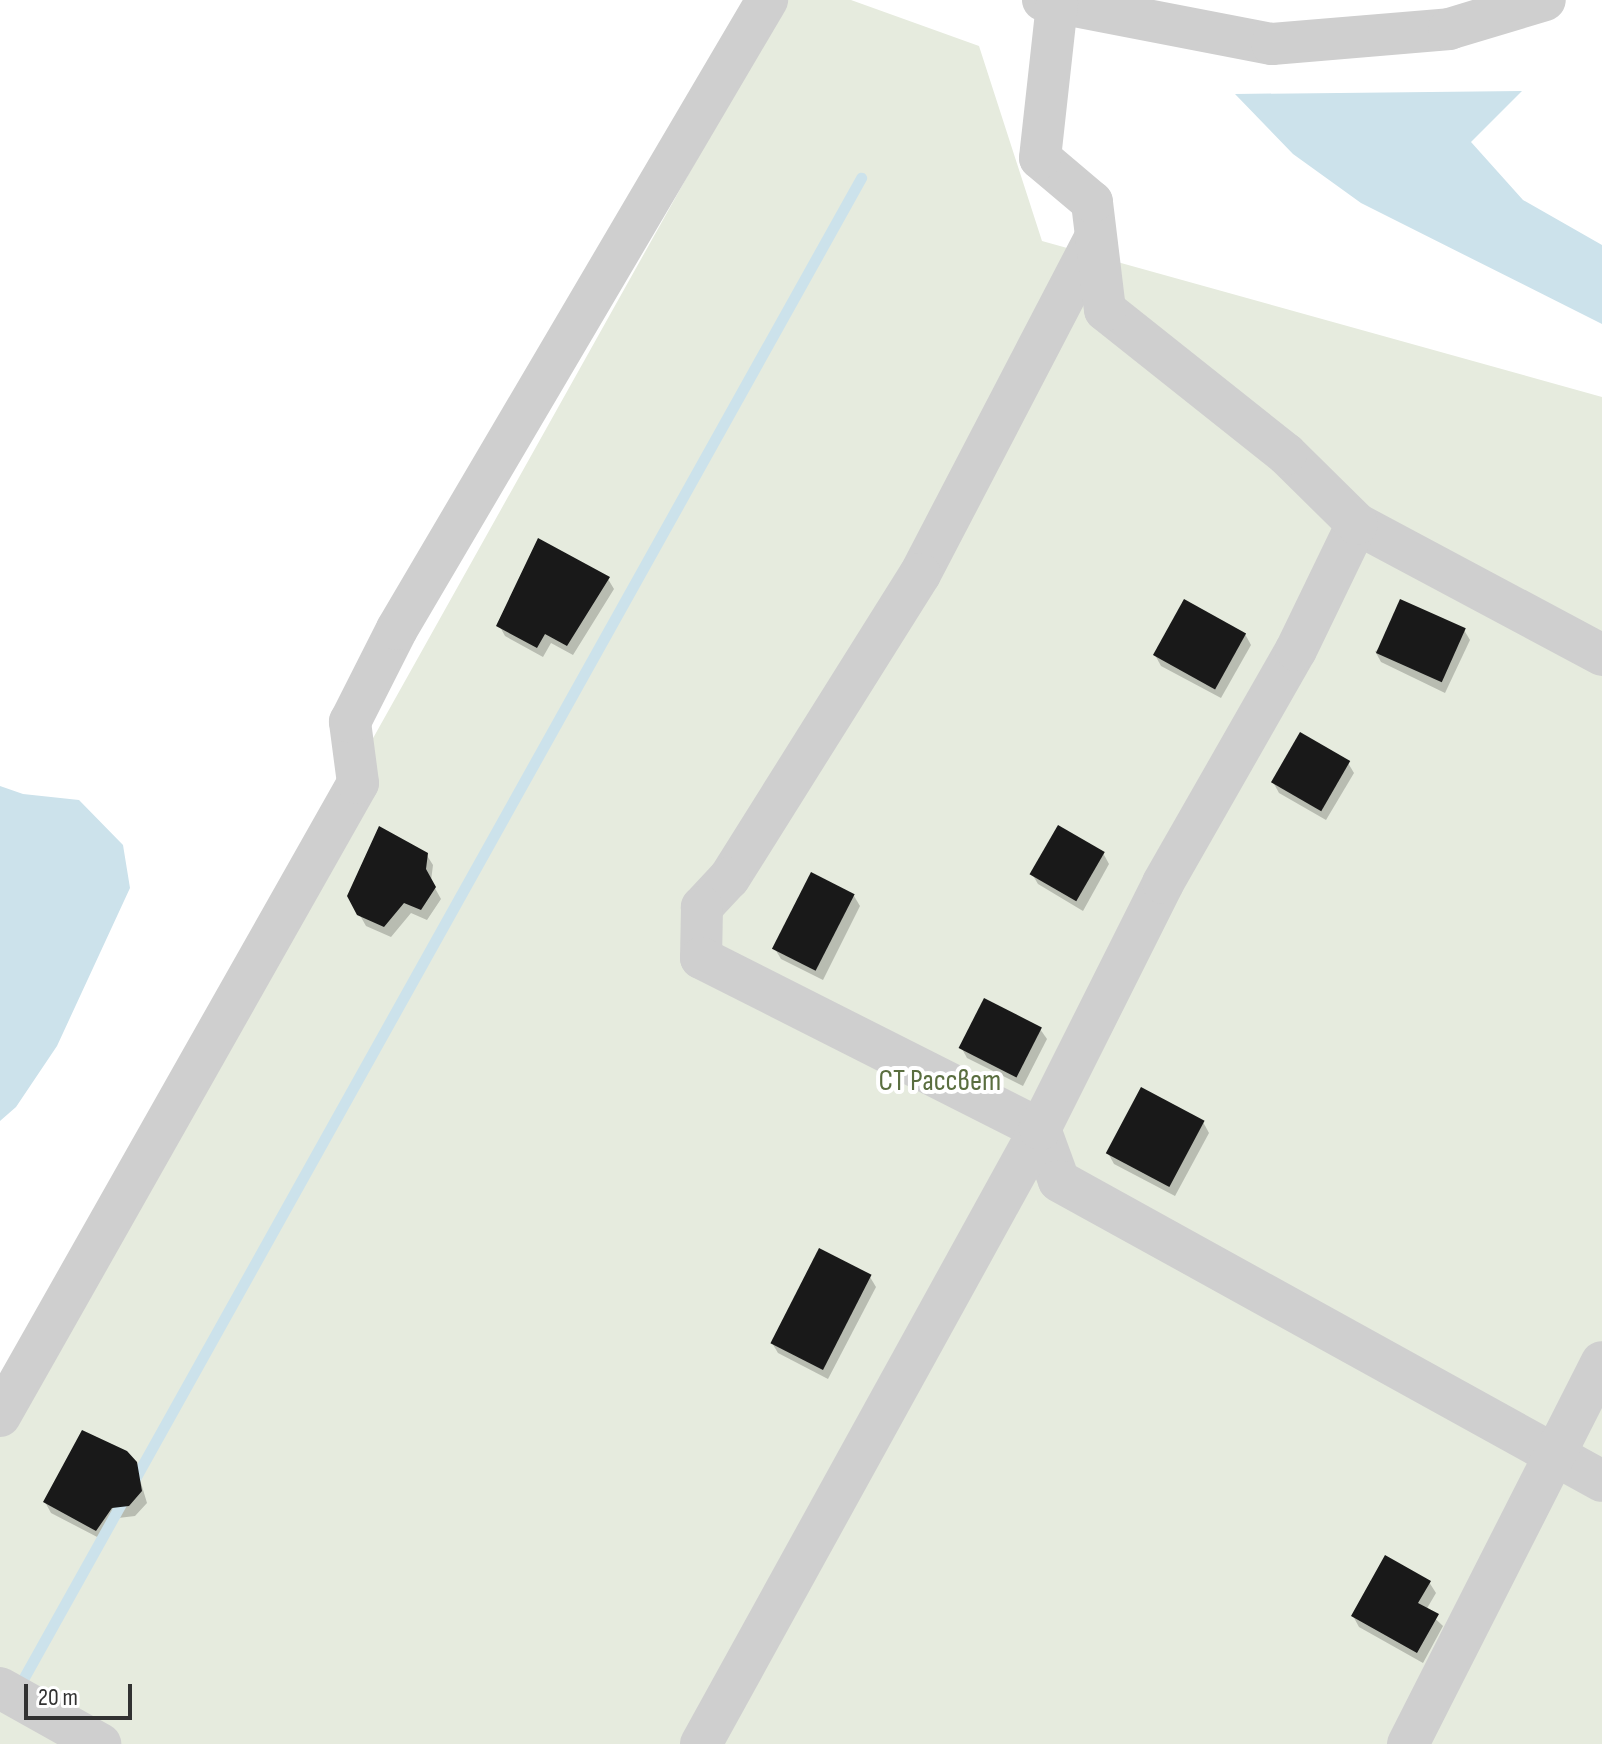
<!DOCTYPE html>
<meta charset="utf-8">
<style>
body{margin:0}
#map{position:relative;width:1602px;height:1744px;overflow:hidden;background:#fff;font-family:"Sofia Sans Condensed",sans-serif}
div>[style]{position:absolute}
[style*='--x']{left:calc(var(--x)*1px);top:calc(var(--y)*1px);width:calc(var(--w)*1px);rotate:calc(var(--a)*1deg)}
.green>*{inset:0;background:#e6ebde}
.water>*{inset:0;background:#cce2eb}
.shadow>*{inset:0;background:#0003}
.stream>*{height:11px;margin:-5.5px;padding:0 5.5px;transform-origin:5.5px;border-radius:5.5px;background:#cce2eb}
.building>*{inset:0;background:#191919;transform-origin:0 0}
.minor>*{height:42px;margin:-21px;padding:0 21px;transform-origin:21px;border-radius:21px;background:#cfcfcf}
span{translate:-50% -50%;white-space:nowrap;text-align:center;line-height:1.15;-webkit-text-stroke:8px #fff;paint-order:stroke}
.park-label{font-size:30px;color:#5a6e3f}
.scale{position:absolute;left:24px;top:1684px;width:108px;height:36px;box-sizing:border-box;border:4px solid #323232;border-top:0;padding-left:10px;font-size:24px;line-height:28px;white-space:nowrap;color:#323232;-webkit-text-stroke:6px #fff;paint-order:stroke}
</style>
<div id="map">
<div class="green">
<div style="clip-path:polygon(786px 0,851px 0,979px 46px,1042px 241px,1602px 397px,1602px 1744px,0 1744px,0 1405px)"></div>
</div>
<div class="water">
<div style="clip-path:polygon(1522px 91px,1471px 142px,1523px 200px,1602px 245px,1602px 324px,1361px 203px,1293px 154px,1235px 94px)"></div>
<div style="clip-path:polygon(0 786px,23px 794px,79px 800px,123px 845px,130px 888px,57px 1046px,16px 1107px,0 1121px)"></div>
</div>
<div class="shadow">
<div style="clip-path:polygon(608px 579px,614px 589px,573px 655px,551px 643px,543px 657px,505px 636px,499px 625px)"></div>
<div style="clip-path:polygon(1464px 630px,1470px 640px,1445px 693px,1381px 662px,1375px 651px)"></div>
<div style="clip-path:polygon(1245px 634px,1251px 645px,1221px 698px,1161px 666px,1155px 655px)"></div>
<div style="clip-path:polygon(1348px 763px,1354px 773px,1326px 820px,1279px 793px,1273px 782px)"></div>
<div style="clip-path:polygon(1103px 853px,1109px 864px,1083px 911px,1038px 884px,1032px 874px)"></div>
<div style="clip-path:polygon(426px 854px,433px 865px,431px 881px,441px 899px,427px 920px,411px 913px,391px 937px,366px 926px,349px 896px)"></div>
<div style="clip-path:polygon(854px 896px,860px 906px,823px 980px,781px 959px,775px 949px)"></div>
<div style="clip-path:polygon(1040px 1029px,1047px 1039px,1023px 1086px,967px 1058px,961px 1047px)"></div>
<div style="clip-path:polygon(1203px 1122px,1209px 1133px,1175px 1196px,1114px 1164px,1108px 1153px)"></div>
<div style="clip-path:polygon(870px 1277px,876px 1287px,828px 1379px,778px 1353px,772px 1343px)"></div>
<div style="clip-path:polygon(135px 1463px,147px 1503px,135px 1516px,118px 1518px,103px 1540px,51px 1513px,45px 1502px)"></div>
<div style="clip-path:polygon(1429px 1582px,1436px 1593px,1426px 1610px,1443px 1626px,1423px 1663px,1359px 1627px,1353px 1616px)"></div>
</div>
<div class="stream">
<div style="--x:17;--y:1690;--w:1732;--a:-60.83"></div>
</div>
<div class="building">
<div style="clip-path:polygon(538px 538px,610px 577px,567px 646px,545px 634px,537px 648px,496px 626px)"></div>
<div style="left:1184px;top:599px;width:71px;height:64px;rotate:29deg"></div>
<div style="left:1400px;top:599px;width:72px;height:59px;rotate:24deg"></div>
<div style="left:1300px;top:732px;width:58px;height:58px;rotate:30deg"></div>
<div style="left:1058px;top:825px;width:54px;height:57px;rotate:30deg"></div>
<div style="clip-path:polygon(379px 826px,428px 853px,426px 869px,436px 887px,421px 910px,404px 903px,384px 927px,357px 915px,347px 896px)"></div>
<div style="left:811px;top:872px;width:49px;height:86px;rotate:27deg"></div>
<div style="left:984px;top:998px;width:65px;height:56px;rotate:27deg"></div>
<div style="left:1141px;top:1087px;width:72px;height:75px;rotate:28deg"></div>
<div style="left:819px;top:1248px;width:59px;height:107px;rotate:27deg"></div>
<div style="clip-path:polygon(82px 1430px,127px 1451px,137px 1462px,142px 1491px,129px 1506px,112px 1508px,96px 1531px,43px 1502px)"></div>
<div style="clip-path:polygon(1385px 1555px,1431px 1581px,1418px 1603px,1439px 1614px,1417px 1653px,1351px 1616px)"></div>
</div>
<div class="minor">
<div style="--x:1043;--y:0;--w:233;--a:10.9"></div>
<div style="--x:1272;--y:44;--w:178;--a:-4.8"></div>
<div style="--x:1449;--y:29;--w:100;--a:-16.8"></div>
<div style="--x:1094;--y:240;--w:377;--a:117.5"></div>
<div style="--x:920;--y:574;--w:359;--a:122.1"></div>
<div style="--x:729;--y:878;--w:40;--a:133"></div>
<div style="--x:702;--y:907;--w:51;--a:91.1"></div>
<div style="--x:701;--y:958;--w:380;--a:26.8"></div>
<div style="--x:1040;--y:1129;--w:55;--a:69.9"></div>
<div style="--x:1059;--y:1181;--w:620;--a:28.92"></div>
<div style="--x:1357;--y:524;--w:278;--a:28.1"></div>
<div style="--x:0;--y:1416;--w:727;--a:-60.51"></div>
<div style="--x:358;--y:783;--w:62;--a:-97.5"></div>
<div style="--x:350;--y:722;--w:104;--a:-63.2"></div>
<div style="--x:397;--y:629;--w:730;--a:-59.53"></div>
<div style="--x:0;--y:1688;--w:115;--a:29.2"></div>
<div style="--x:701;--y:1744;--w:702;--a:-61.14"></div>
<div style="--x:1040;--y:1129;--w:275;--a:-63.4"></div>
<div style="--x:1163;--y:883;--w:268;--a:-60.3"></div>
<div style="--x:1296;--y:650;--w:140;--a:-64.2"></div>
<div style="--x:1357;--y:524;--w:100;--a:-135.4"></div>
<div style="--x:1286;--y:454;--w:231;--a:-141.5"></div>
<div style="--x:1105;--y:310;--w:109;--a:-96.9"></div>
<div style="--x:1092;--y:202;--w:68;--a:-139.8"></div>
<div style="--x:1040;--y:158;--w:156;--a:-83.7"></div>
<div style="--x:1408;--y:1744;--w:428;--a:-63.1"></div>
</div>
<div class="park-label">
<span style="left:940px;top:1081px">СТ Рассвет</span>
</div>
<div class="scale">20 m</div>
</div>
